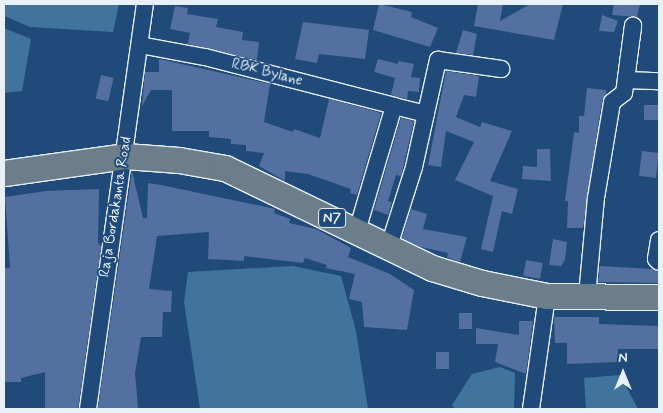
<!DOCTYPE html>
<style>
body{margin:0}
#map{position:relative;width:663px;height:413px;overflow:hidden;background:#1f4a7a;font-family:Mynerve,sans-serif}
div>[style]{position:absolute}
[style*='--x']{left:calc(var(--x)*1px);top:calc(var(--y)*1px);width:calc(var(--w)*1px);rotate:calc(var(--a)*1deg)}
.water>*{inset:0;background:#40749d}
.building>*{inset:0;background:#5370a0;transform-origin:0 0}
.roads{filter:drop-shadow(1px 0 #e8f1f8) drop-shadow(-1px 0 #e8f1f8) drop-shadow(0 1px #e8f1f8) drop-shadow(0 -1px #e8f1f8)}
.minor>*{height:16px;margin:-8px;padding:0 8px;transform-origin:8px;border-radius:8px;background:#1f4a7a}
.highway>*{height:25px;margin:-12.5px;padding:0 12.5px;transform-origin:12.5px;border-radius:12.5px;background:#6c7d8b}
span{translate:-50% -50%;white-space:nowrap;text-align:center;line-height:1.15;-webkit-text-stroke:4px #1f4a7a;paint-order:stroke}
.shield-label span{padding:1px 4px;background:#1f4a7a;border:1px solid;border-radius:4px;-webkit-text-stroke-width:0}
.shield-label{font-size:14px;color:#e8f1f8;font-weight:700}
.street-label{font-size:15px;color:#e8f1f8}
.frame{position:absolute;inset:0;border:5px solid #e8f1f8;pointer-events:none}
.north{position:absolute;left:598px;top:348px;width:50px;height:50px;-webkit-text-stroke:4px #1f4a7a;paint-order:stroke;rotate:0deg;font-size:14px;font-weight:700;line-height:20px;text-align:center;color:#e8f1f8}
.north::after{content:'';display:block;margin:auto;width:18px;height:22px;background:#e8f1f8;clip-path:polygon(50% 0,100% 100%,50% 72%,0 100%)}
</style>
<div id="map">
<div class="water">
<div style="clip-path:polygon(4px 4px,119px 4px,113px 32px,30px 27px,4px 16px)"></div>
<div style="clip-path:polygon(4px 28px,31px 39px,22px 91px,4px 93px)"></div>
<div style="clip-path:polygon(293px 266px,341px 276px,356px 331px,368px 409px,200px 409px,184px 302px,188px 272px)"></div>
<div style="clip-path:polygon(500px 367px,515px 373px,514px 409px,455px 409px,452px 405px,472px 374px)"></div>
<div style="clip-path:polygon(620px 375px,638px 409px,586px 409px,584px 378px)"></div>
</div>
<div class="building">
<div style="clip-path:polygon(379px 4px,412px 12px,411px 17px,438px 28px,430px 47px,373px 30px)"></div>
<div style="clip-path:polygon(478px 4px,503px 4px,500px 21px,530px 4px,563px 4px,554px 40px,474px 26px)"></div>
<div style="clip-path:polygon(614px 4px,640px 4px,637px 17px,612px 15px)"></div>
<div style="clip-path:polygon(175px 6px,188px 8px,187px 14px,218px 19px,216px 27px,243px 32px,242px 40px,259px 42px,257px 60px,188px 44px,190px 33px,170px 29px)"></div>
<div style="clip-path:polygon(602px 15px,618px 21px,614px 32px,599px 31px)"></div>
<div style="clip-path:polygon(303px 22px,369px 30px,365px 59px,319px 54px,317px 63px,295px 59px)"></div>
<div style="clip-path:polygon(463px 30px,477px 34px,473px 55px,456px 53px)"></div>
<div style="clip-path:polygon(159px 59px,270px 84px,264px 122px,293px 132px,294px 129px,320px 138px,329px 99px,381px 113px,357px 195px,350px 193px,351px 189px,308px 174px,285px 171px,285px 181px,259px 166px,264px 153px,246px 151px,246px 145px,231px 144px,231px 139px,209px 137px,209px 131px,172px 131px,172px 90px,151px 90px,142px 106px,145px 72px,159px 72px)"></div>
<div style="clip-path:polygon(378px 59px,398px 64px,398px 61px,414px 64px,411px 77px,420px 78px,419px 92px,408px 91px,407px 99px,391px 95px,395px 78px,374px 72px)"></div>
<div style="clip-path:polygon(446px 71px,479px 76px,476px 97px,464px 95px,456px 117px,480px 127px,482px 122px,512px 131px,490px 181px,518px 189px,512px 214px,502px 211px,493px 252px,481px 249px,493px 196px,455px 180px,474px 142px,446px 131px,441px 167px,428px 165px)"></div>
<div style="left:101px;top:75px;width:13px;height:24px;rotate:13deg"></div>
<div style="clip-path:polygon(587px 88px,606px 90px,606px 94px,602px 100px,583px 228px,567px 228px,568px 201px,565px 201px,574px 132px,579px 133px,579px 116px,584px 116px)"></div>
<div style="left:644px;top:105px;width:15px;height:15px"></div>
<div style="clip-path:polygon(401px 118px,414px 121px,401px 176px,396px 175px,388px 201px,392px 202px,388px 215px,374px 210px)"></div>
<div style="clip-path:polygon(537px 149px,550px 149px,551px 181px,522px 179px,523px 166px,537px 167px)"></div>
<div style="left:642px;top:151px;width:17px;height:25px;rotate:7deg"></div>
<div style="clip-path:polygon(132px 171px,143px 218px,147px 218px,148px 183px,161px 185px,275px 209px,274px 213px,290px 219px,289px 223px,316px 229px,351px 248px,348px 257px,390px 274px,414px 290px,407px 330px,364px 327px,362px 302px,349px 299px,355px 274px,326px 268px,327px 265px,305px 258px,303px 263px,244px 256px,244px 261px,208px 259px,209px 232px,157px 236px,149px 289px,172px 291px,171px 312px,163px 312px,162px 337px,141px 337px,135px 373px,138px 408px,98px 408px)"></div>
<div style="clip-path:polygon(99px 189px,98px 242px,101px 247px,78px 409px,45px 409px,45px 372px,21px 378px,21px 382px,4px 382px,4px 268px,10px 268px,5px 197px,46px 191px)"></div>
<div style="clip-path:polygon(411px 209px,427px 214px,423px 229px,467px 237px,460px 262px,447px 257px,448px 253px,421px 247px,402px 238px)"></div>
<div style="clip-path:polygon(553px 239px,567px 242px,565px 260px,561px 266px,549px 265px)"></div>
<div style="left:526px;top:260px;width:17px;height:16px;rotate:10deg"></div>
<div style="clip-path:polygon(600px 266px,652px 269px,659px 272px,659px 283px,598px 282px)"></div>
<div style="left:459px;top:313px;width:13px;height:16px"></div>
<div style="clip-path:polygon(554px 317px,599px 317px,599px 324px,659px 326px,659px 349px,618px 349px,618px 362px,567px 364px,567px 343px,555px 343px)"></div>
<div style="clip-path:polygon(519px 321px,533px 321px,526px 374px,495px 362px,498px 344px,476px 344px,476px 328px,519px 335px)"></div>
<div style="left:436px;top:352px;width:13px;height:17px"></div>
</div>
<div class="roads">
<div class="minor">
<div style="--x:140;--y:45;--w:66;--a:10.5"></div>
<div style="--x:205;--y:57;--w:195;--a:14.5"></div>
<div style="--x:394;--y:106;--w:130;--a:106.5"></div>
<div style="--x:394;--y:106;--w:33;--a:14"></div>
<div style="--x:659;--y:240;--w:19;--a:99"></div>
<div style="--x:656;--y:259;--w:4;--a:45"></div>
<div style="--x:389;--y:246;--w:83;--a:-72.4"></div>
<div style="--x:414;--y:167;--w:110;--a:-77.4"></div>
<div style="--x:438;--y:60;--w:64;--a:8.1"></div>
<div style="--x:587;--y:296;--w:98;--a:-84.8"></div>
<div style="--x:596;--y:198;--w:97;--a:-80.5"></div>
<div style="--x:612;--y:102;--w:15;--a:-37"></div>
<div style="--x:624;--y:93;--w:68;--a:-82.3"></div>
<div style="--x:633;--y:26;--w:54;--a:97.4"></div>
<div style="--x:626;--y:80;--w:33;--a:2"></div>
<div style="--x:88;--y:409;--w:409;--a:-82"></div>
<div style="--x:531;--y:409;--w:114;--a:-81.9"></div>
</div>
<div class="highway">
<div style="--x:4;--y:173;--w:122;--a:-8"></div>
<div style="--x:125;--y:156;--w:54;--a:4.2"></div>
<div style="--x:179;--y:160;--w:47;--a:9.9"></div>
<div style="--x:225;--y:168;--w:230;--a:25.8"></div>
<div style="--x:432;--y:268;--w:52;--a:16.7"></div>
<div style="--x:482;--y:283;--w:66;--a:11.3"></div>
<div style="--x:547;--y:296;--w:112;--a:0.5"></div>
</div>
</div>
<div class="shield-label">
<span style="left:332px;top:218px">N7</span>
</div>
<div class="street-label">
<span style="left:267px;top:73px;rotate:14deg">RBK Bylane</span>
<span style="left:116px;top:207px;rotate:-81deg">Raja Bordakanta Road</span>
</div>
<div class="frame"></div>
<div class="north">N</div>
</div>
